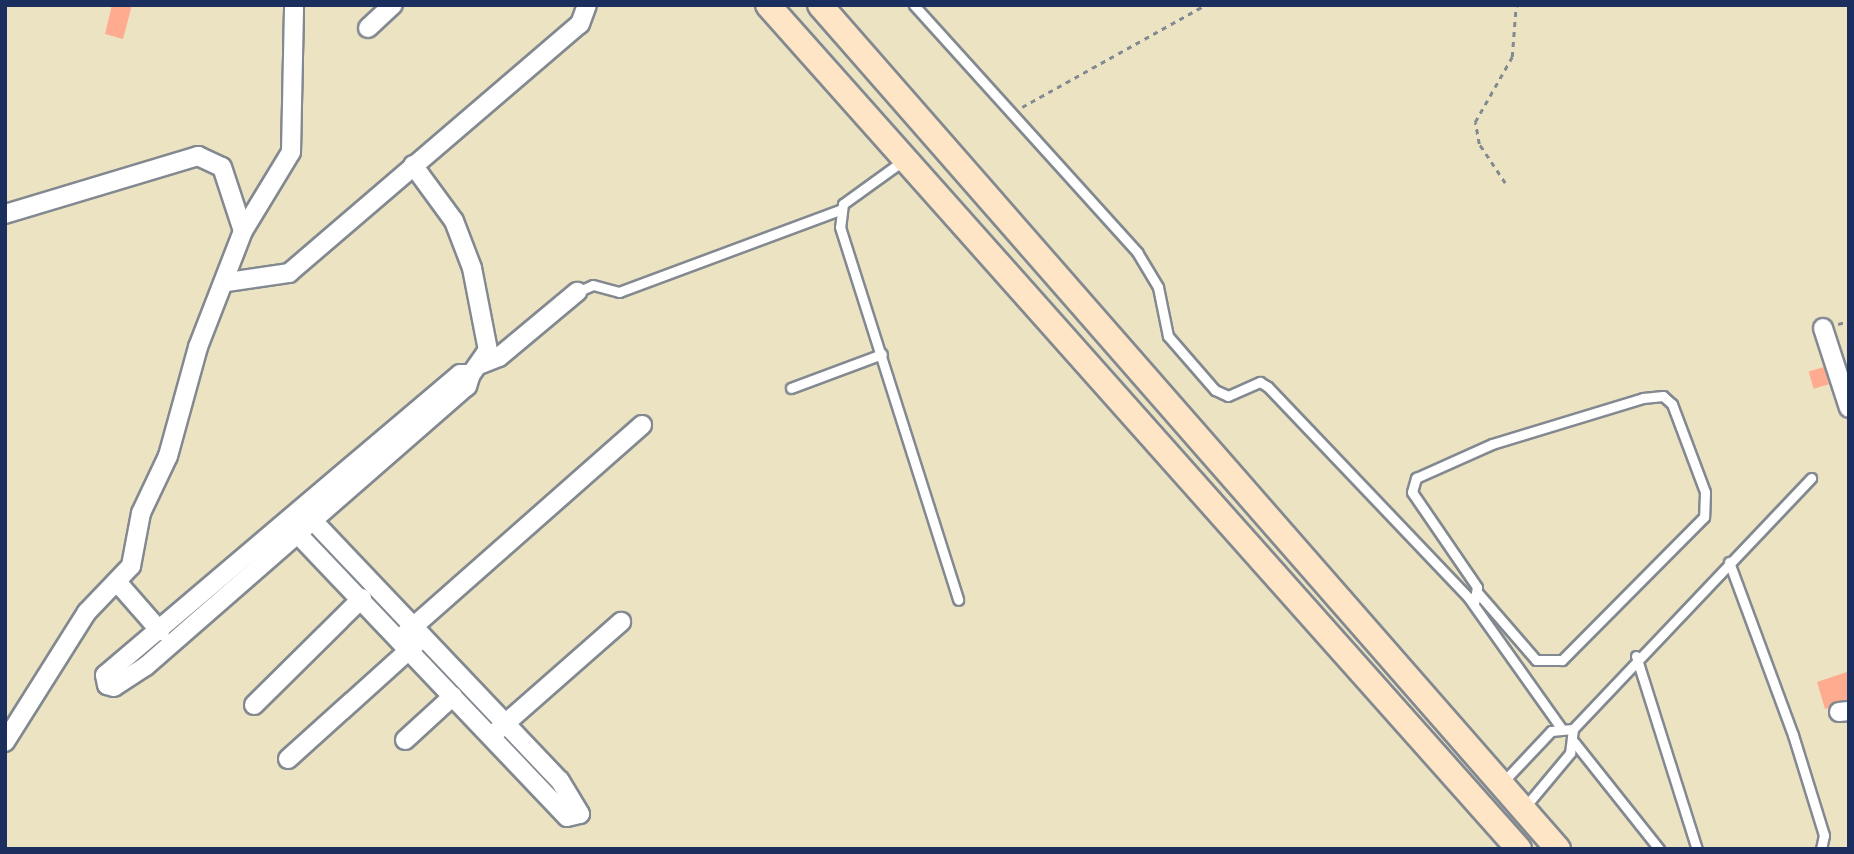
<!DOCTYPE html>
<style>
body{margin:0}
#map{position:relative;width:1854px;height:854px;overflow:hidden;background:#ebe3c2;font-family:"Balsamiq Sans",sans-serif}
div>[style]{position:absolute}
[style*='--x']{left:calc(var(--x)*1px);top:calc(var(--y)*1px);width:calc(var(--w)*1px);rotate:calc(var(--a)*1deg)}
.building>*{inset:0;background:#ffab90;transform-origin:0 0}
.path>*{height:2.5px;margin-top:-1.25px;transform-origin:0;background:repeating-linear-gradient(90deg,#838990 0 5px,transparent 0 10px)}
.roads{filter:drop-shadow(2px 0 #838990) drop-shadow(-2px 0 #838990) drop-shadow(0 2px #838990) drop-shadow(0 -2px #838990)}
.lane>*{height:9px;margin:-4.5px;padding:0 4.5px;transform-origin:4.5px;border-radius:4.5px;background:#fff}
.street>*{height:18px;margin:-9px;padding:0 9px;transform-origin:9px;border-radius:9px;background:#fff}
.secondary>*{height:24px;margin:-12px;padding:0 12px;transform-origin:12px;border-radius:12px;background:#fde5c5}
span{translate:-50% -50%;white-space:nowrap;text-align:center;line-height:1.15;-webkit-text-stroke:5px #fcf5e5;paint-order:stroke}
.frame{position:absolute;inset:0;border:7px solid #1b2f5e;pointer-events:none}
</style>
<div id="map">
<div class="building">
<div style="clip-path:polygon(112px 5px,132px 5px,123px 39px,105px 34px)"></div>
<div style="left:1824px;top:367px;width:18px;height:16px;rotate:74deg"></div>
<div style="clip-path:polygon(1847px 672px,1849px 700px,1825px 709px,1817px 682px)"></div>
</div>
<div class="path">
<div style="--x:1022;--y:107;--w:210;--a:-29.1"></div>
<div style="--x:1505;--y:183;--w:47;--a:-123.7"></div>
<div style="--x:1479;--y:144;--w:22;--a:-100"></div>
<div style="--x:1475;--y:122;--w:75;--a:-60.4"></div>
<div style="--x:1512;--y:57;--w:52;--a:-85.6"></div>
<div style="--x:1838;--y:324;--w:11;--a:-15"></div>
</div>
<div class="roads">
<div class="lane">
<div style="--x:914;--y:5;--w:333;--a:47.9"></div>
<div style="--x:1137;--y:252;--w:41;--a:59"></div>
<div style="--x:1158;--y:287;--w:50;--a:78.5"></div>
<div style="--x:1168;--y:336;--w:72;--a:49"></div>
<div style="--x:1215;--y:390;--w:14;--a:25"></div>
<div style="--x:1228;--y:396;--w:35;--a:-24"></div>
<div style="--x:1260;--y:382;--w:9;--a:32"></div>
<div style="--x:1268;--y:387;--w:290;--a:46.4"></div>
<div style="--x:1468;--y:597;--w:161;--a:54.6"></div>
<div style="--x:904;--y:160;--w:75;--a:144.2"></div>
<div style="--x:843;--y:204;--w:23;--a:97"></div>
<div style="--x:840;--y:227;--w:391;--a:72.4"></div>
<div style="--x:577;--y:292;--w:17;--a:-24"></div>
<div style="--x:593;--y:285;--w:27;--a:15"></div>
<div style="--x:619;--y:292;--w:236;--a:-20.4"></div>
<div style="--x:791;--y:388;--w:97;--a:-20.5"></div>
<div style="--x:1729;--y:562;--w:184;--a:69.7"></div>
<div style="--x:1793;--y:735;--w:105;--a:72.8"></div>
<div style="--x:1824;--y:835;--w:14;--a:102"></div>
<div style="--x:1474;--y:604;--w:17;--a:-80"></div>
<div style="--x:1477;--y:587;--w:115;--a:-124.4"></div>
<div style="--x:1412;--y:492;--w:15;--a:-74"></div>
<div style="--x:1416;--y:478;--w:83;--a:-24.1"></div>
<div style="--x:1492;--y:444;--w:158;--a:-16.9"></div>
<div style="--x:1643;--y:398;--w:20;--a:-6"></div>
<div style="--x:1663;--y:396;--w:12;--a:42"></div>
<div style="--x:1672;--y:404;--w:94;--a:69.4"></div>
<div style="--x:1705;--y:492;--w:25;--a:92"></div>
<div style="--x:1704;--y:517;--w:202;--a:134.8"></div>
<div style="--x:1562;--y:660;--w:26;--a:180"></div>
<div style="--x:1536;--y:660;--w:89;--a:-130.9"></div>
<div style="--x:1636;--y:656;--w:202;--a:72.5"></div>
<div style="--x:1573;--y:729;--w:346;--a:-46.5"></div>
<div style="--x:1574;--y:742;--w:137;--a:51.5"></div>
<div style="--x:1503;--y:782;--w:70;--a:-46.7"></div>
<div style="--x:1551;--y:731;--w:22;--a:-5"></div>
<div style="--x:1573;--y:729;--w:24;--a:97"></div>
<div style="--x:1570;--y:753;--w:70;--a:129.8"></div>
</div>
<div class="street">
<div style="--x:368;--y:28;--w:34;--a:-43"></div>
<div style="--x:413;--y:165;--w:69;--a:53.8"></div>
<div style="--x:454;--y:221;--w:50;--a:69"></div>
<div style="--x:472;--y:268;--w:84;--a:79"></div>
<div style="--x:488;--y:350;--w:29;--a:125"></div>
<div style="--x:5;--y:214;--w:202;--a:-16.7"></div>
<div style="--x:198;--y:156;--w:26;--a:25"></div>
<div style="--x:222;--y:167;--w:67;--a:71.8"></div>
<div style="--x:227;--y:282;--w:63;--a:-8.3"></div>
<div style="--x:289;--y:273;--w:383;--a:-40.6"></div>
<div style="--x:580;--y:24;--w:20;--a:-70"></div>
<div style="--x:1823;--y:328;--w:84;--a:72"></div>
<div style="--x:481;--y:364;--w:19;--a:-21"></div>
<div style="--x:499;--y:357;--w:102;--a:-39.8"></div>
<div style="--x:460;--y:374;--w:11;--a:0"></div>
<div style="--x:471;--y:374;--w:13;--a:108"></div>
<div style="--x:467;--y:386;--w:426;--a:138.9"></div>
<div style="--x:146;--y:666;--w:38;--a:147"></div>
<div style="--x:114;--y:687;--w:7;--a:-164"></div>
<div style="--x:107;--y:685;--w:10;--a:-101"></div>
<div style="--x:105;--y:675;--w:465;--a:-40.3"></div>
<div style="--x:291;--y:527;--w:400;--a:46.4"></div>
<div style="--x:567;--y:817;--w:13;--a:-13"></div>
<div style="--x:580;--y:814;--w:39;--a:-121"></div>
<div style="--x:560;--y:781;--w:371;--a:-133.5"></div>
<div style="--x:118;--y:583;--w:64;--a:48.8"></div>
<div style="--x:405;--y:634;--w:316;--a:-41.4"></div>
<div style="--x:254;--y:705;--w:152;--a:-44.7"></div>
<div style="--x:1839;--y:712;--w:10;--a:-6"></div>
<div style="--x:498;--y:730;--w:164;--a:-41.3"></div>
<div style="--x:405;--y:740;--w:65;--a:-42.5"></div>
<div style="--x:5;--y:742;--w:154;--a:-57.8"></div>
<div style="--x:87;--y:612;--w:64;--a:-46.3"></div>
<div style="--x:131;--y:566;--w:54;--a:-79.3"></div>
<div style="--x:141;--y:513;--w:63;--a:-64.7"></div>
<div style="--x:168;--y:456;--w:113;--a:-74.6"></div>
<div style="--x:198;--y:347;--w:124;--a:-68.8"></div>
<div style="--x:243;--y:231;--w:92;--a:-58.7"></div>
<div style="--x:291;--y:152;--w:147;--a:-88.8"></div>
<div style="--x:288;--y:759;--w:175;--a:-42"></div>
</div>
<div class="secondary">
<div style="--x:768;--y:5;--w:1130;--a:48.34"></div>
<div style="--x:820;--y:5;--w:1121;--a:48.83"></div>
</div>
</div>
<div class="frame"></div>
</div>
